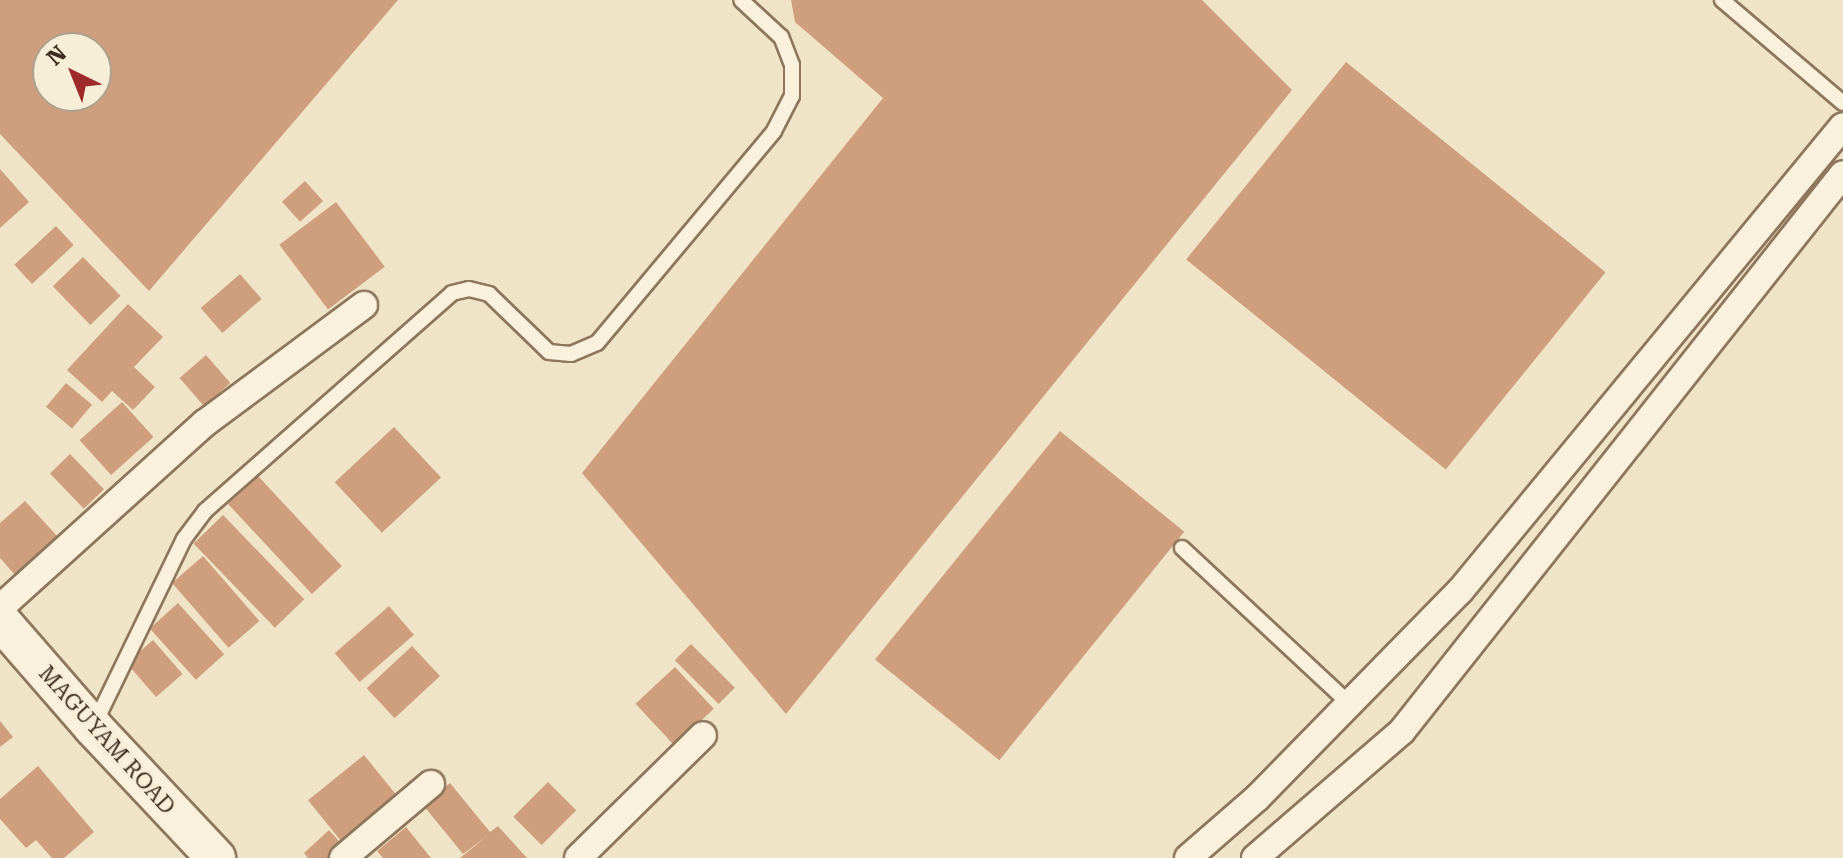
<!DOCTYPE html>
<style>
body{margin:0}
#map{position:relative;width:1843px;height:858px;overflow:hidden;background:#f0e4c8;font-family:"Roboto Serif",serif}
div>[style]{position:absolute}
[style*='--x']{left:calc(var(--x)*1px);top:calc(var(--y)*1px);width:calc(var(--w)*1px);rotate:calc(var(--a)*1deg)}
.building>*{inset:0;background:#cf9f7d;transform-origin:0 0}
.roads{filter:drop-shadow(2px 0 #8d765c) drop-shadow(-2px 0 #8d765c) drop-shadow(0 2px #8d765c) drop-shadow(0 -2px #8d765c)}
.service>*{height:14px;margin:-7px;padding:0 7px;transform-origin:7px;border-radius:7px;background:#faf1dc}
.minor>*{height:26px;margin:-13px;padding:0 13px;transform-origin:13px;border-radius:13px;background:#faf1dc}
.secondary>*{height:38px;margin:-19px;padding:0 19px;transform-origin:19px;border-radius:19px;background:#faf1dc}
span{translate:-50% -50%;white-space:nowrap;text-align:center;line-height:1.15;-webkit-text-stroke:6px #f7eed8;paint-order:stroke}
.street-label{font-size:22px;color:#3d2e20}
.north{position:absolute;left:32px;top:32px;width:80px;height:80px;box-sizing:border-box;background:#f7eed8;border:2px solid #ada18e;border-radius:50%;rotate:317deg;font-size:22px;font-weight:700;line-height:32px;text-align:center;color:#3d2e20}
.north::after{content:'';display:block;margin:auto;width:28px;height:36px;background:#9e2a2b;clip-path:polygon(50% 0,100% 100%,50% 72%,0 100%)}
</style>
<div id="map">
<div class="building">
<div style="clip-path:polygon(evenodd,0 0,398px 0,149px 291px,0 134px,0 0,48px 48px,96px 48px,96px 96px,48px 96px,48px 48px)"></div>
<div style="clip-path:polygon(791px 0,1202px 0,1292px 90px,786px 714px,582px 473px,883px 98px,795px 22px)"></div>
<div style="left:1346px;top:62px;width:334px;height:254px;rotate:39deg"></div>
<div style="clip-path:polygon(0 169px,29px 202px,0 228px)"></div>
<div style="left:305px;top:181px;width:27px;height:31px;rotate:48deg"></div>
<div style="left:336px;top:202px;width:81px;height:71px;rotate:53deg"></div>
<div style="left:56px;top:226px;width:26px;height:57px;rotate:47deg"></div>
<div style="left:83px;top:257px;width:54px;height:42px;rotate:46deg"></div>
<div style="left:240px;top:274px;width:33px;height:52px;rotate:49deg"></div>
<div style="clip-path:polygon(128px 304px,163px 337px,134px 367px,155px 387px,133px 410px,112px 391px,102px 402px,67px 370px)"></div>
<div style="left:206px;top:355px;width:37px;height:35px;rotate:49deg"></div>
<div style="left:66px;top:383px;width:34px;height:31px;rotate:40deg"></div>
<div style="left:122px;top:402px;width:47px;height:57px;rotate:48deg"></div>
<div style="left:394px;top:427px;width:69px;height:81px;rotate:47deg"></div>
<div style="left:1060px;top:431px;width:160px;height:294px;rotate:39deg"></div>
<div style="left:70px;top:454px;width:49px;height:28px;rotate:46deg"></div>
<div style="left:258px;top:476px;width:123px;height:41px;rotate:47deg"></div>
<div style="clip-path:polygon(25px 501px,58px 537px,16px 576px,0 558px,0 523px)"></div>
<div style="left:223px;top:515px;width:117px;height:41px;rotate:46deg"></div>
<div style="left:203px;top:556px;width:86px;height:41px;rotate:49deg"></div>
<div style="left:178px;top:603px;width:69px;height:38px;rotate:48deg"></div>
<div style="left:389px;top:606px;width:38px;height:72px;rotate:49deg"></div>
<div style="left:153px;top:640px;width:45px;height:35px;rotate:49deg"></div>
<div style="left:691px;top:644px;width:62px;height:23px;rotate:45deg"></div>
<div style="left:412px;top:646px;width:41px;height:62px;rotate:47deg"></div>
<div style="left:675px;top:667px;width:57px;height:54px;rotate:47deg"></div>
<div style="clip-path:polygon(0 721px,13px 737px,0 747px)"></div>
<div style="left:364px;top:755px;width:55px;height:72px;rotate:51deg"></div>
<div style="clip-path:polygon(38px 766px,94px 832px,64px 858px,52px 858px,36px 840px,26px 848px,0 819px,0 799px)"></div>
<div style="left:548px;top:782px;width:40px;height:49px;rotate:45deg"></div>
<div style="clip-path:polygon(450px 783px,490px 832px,498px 826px,527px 858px,460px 858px,487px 836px,463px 854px,423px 805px)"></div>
<div style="clip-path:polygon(406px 827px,431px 858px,383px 858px,377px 851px)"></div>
<div style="clip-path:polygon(329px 830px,346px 849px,336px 858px,308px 858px,304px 853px)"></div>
</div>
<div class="roads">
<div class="service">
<div style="--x:1722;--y:0;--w:159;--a:40.4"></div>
<div style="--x:1182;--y:548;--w:231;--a:42.9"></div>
<div style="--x:95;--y:723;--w:204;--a:-64.2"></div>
<div style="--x:184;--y:539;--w:35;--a:-53"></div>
<div style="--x:205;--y:511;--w:329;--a:-41.4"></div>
<div style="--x:452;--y:293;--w:17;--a:-13"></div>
<div style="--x:469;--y:289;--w:21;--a:14"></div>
<div style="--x:489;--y:294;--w:83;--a:44"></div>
<div style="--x:549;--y:352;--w:22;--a:5"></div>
<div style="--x:571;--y:354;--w:28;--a:-23"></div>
<div style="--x:597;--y:343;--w:276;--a:-50.1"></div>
<div style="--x:774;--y:131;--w:39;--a:-63"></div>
<div style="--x:792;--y:96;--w:31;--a:-90"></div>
<div style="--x:792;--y:65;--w:30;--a:-111"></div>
<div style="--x:781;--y:37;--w:54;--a:-137.2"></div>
</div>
<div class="minor">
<div style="--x:0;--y:608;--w:276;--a:-42.1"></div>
<div style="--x:205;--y:423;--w:198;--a:-36.6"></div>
<div style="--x:343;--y:858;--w:115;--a:-40.1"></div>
<div style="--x:578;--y:858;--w:175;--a:-44.5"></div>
<div style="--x:1188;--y:858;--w:91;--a:-41"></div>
<div style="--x:1257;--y:798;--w:290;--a:-45.6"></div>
<div style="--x:1460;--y:591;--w:602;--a:-50.52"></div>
<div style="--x:1255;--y:858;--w:194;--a:-40.8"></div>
<div style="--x:1402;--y:731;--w:710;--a:-51.63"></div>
</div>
<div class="secondary">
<div style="--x:0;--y:620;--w:142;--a:49"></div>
<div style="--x:93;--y:727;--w:180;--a:46.8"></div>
</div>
</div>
<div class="street-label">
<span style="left:107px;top:740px;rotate:48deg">MAGUYAM ROAD</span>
</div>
<div class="north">N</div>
</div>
